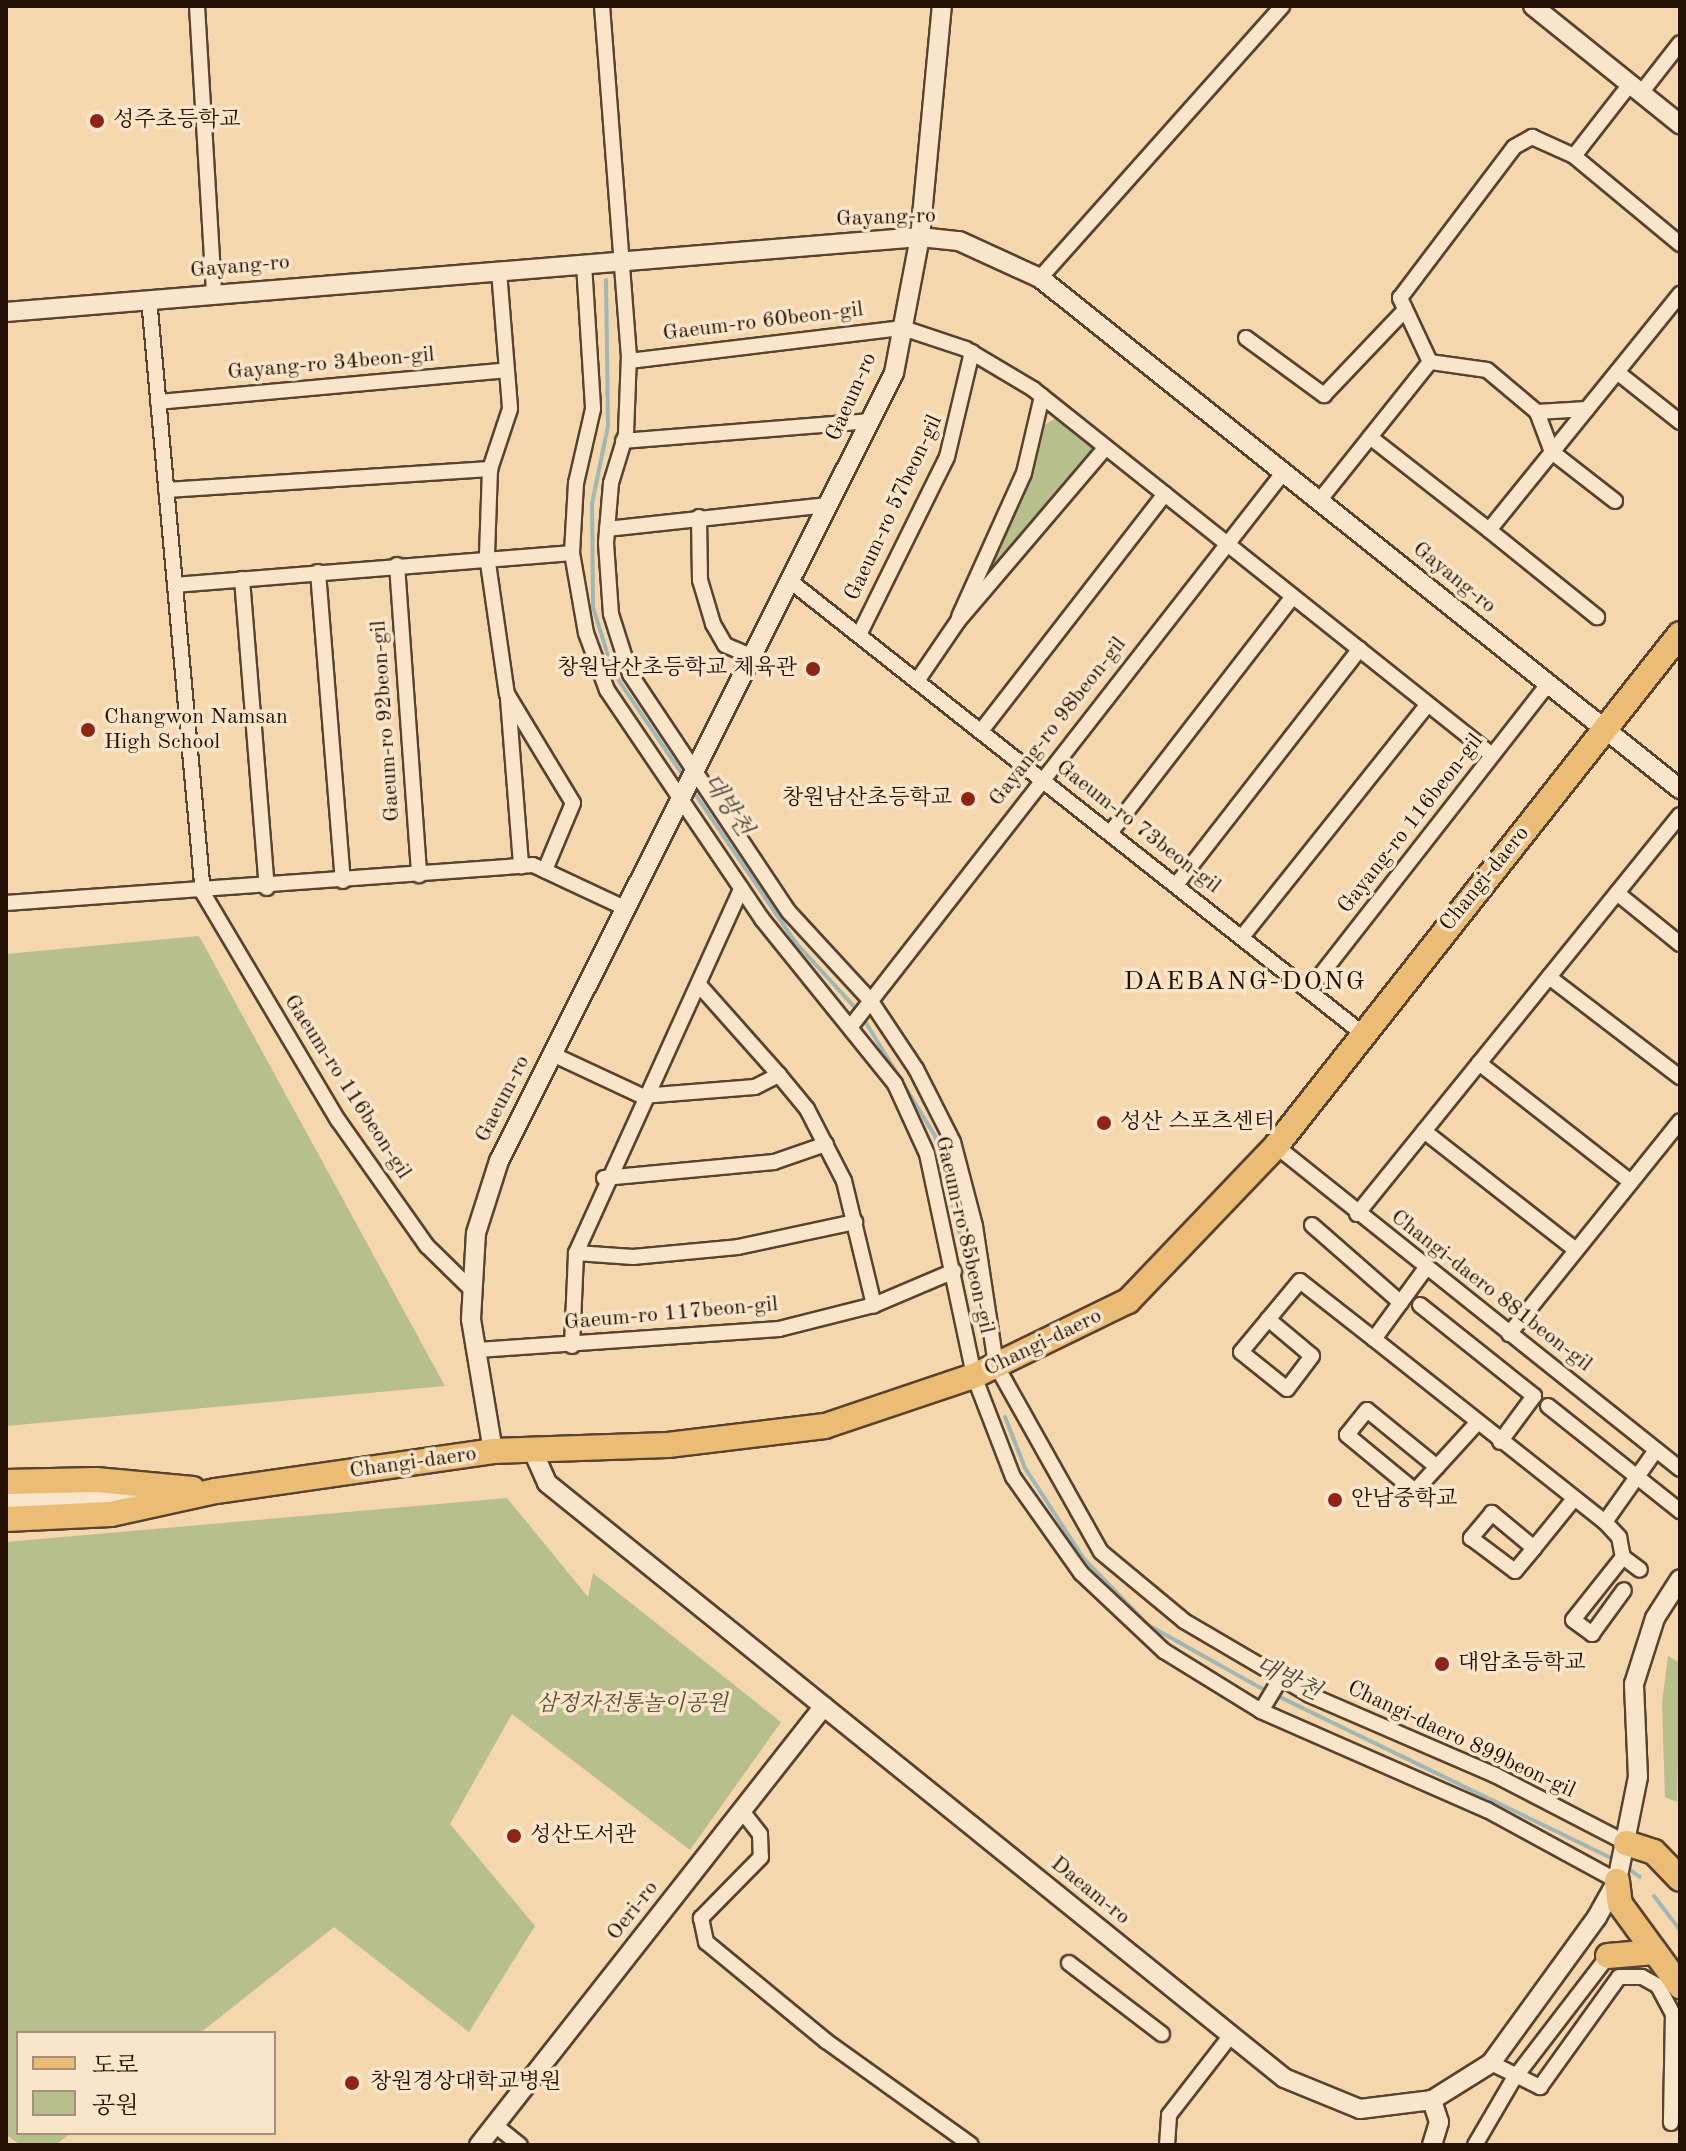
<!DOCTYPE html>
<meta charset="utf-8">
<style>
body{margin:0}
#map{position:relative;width:1686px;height:2151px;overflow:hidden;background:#f4d7ad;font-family:"Old Standard TT","Noto Serif KR",serif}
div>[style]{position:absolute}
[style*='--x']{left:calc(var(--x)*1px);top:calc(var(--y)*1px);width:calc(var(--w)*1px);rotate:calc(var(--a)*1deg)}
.green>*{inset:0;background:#b7bf8d}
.stream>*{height:4px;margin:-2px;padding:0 2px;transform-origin:2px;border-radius:2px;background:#a1b7b5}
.roads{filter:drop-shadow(2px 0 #59422e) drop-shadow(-2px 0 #59422e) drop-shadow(0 2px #59422e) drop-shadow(0 -2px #59422e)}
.minor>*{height:14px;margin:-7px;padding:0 7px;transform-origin:7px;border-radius:7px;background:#f8e5ca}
.tertiary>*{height:18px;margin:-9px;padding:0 9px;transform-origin:9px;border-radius:9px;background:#f8e5ca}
.secondary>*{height:20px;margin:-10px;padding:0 10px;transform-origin:10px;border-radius:10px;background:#f8e5ca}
.primary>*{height:24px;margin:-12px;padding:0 12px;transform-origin:12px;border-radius:12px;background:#eabc76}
.trunk>*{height:24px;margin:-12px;padding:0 12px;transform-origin:12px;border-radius:12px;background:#eabc76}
.dots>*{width:22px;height:22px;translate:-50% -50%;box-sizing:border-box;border:4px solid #f8e5ca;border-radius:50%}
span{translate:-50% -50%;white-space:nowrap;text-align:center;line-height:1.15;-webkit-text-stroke:7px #f8e5ca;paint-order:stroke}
.poi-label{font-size:22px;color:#251104}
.left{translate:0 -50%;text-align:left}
.right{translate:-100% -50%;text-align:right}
.street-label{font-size:22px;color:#251104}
.park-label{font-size:22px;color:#584e34;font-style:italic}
.water-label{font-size:24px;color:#504b42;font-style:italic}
.quarter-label{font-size:26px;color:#251104;letter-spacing:2px}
.frame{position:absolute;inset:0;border:8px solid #251104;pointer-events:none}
.legend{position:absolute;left:16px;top:2031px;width:260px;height:104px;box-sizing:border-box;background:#f8e5ca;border:2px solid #a4907b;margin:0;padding:10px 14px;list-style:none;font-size:24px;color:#251104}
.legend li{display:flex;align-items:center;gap:16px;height:40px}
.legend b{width:40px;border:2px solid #a4907b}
</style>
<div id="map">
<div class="green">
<div style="clip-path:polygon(1064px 414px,1106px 447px,994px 586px,974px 571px,1037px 429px)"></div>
<div style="clip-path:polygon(199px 936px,445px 1386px,6px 1426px,6px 954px)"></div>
<div style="clip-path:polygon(507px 1498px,588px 1597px,593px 1573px,781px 1722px,690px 1850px,512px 1714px,450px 1824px,535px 1926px,469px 2032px,334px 1927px,200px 2033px,18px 2033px,18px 2133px,71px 2133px,55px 2145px,21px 2145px,6px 2135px,6px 1542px)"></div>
<div style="clip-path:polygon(1668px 1656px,1680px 1663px,1677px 1802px,1665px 1797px,1662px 1703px)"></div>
</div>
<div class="stream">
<div style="--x:606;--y:280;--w:146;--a:89.2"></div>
<div style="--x:608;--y:426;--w:80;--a:101.6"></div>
<div style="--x:592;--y:504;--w:103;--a:89.4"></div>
<div style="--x:593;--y:607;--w:68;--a:72.9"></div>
<div style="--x:613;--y:672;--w:127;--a:55.9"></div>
<div style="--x:691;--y:788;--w:187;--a:55.9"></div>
<div style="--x:796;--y:943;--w:92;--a:47.6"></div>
<div style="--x:863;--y:1018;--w:138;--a:58.6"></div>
<div style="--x:935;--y:1136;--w:179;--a:75.8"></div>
<div style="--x:1005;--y:1417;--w:55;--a:68.6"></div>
<div style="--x:1025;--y:1468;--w:108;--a:57"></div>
<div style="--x:1084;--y:1559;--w:92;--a:45.9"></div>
<div style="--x:1148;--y:1625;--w:127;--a:29.2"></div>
<div style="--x:1259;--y:1687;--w:396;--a:25.9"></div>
<div style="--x:1626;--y:1867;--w:17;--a:36"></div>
<div style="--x:1654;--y:1896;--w:43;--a:52.6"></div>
</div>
<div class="roads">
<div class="minor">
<div style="--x:197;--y:6;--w:288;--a:86.6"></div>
<div style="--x:602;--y:6;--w:350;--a:85.6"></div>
<div style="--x:629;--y:355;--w:79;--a:92.2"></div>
<div style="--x:626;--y:434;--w:51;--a:107"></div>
<div style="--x:611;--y:483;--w:60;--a:94.8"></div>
<div style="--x:606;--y:543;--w:71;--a:86"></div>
<div style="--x:611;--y:614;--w:63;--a:72.4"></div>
<div style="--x:630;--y:674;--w:286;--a:56.3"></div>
<div style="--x:789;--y:912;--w:120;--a:47.4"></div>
<div style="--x:870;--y:1000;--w:83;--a:56.3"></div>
<div style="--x:916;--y:1069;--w:82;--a:63.1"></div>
<div style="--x:953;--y:1142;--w:87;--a:75.3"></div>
<div style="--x:975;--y:1226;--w:141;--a:81.4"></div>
<div style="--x:996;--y:1365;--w:214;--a:60.7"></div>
<div style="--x:1101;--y:1552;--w:108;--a:39.7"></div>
<div style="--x:1184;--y:1621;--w:146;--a:30.4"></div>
<div style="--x:1310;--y:1695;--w:202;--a:23.4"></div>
<div style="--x:1495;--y:1775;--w:148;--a:27.4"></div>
<div style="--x:1641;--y:93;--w:63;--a:-52"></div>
<div style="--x:1574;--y:156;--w:138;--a:39.7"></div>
<div style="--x:584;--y:264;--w:145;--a:86.4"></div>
<div style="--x:593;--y:409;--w:76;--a:102.9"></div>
<div style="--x:576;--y:483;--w:70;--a:93.3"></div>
<div style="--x:572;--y:553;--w:81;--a:80.1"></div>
<div style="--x:586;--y:633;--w:61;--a:69.8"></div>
<div style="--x:607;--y:690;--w:277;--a:55.9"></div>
<div style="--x:762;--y:919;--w:212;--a:51.1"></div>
<div style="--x:895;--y:1084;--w:77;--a:65.4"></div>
<div style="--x:927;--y:1154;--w:227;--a:78"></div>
<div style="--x:974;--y:1376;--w:108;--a:68.9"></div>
<div style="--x:1013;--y:1477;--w:118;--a:54.7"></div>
<div style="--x:1081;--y:1573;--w:114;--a:43.2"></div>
<div style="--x:1164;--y:1651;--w:114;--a:31.7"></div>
<div style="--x:1261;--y:1711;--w:247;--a:23.7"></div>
<div style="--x:1487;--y:1810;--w:148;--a:28.6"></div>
<div style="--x:499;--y:271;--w:138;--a:85.4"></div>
<div style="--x:510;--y:409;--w:63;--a:108.4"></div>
<div style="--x:490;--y:469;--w:87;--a:92"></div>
<div style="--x:487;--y:556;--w:139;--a:81.8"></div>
<div style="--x:507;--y:694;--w:127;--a:58.8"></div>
<div style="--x:573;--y:803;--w:73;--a:112.7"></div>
<div style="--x:1040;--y:278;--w:364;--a:-48.3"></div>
<div style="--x:149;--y:299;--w:596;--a:84.81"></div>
<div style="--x:203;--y:893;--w:264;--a:59.3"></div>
<div style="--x:338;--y:1120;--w:154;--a:54.8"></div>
<div style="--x:427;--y:1246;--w:64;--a:44.4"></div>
<div style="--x:1246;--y:338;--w:97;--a:36.2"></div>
<div style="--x:1324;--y:395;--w:115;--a:-46.4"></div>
<div style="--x:629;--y:361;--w:276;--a:-6.9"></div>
<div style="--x:903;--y:328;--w:66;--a:18.4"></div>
<div style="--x:966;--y:349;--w:78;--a:30.8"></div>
<div style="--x:1033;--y:389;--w:587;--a:38.57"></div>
<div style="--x:1617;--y:372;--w:80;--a:38.4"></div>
<div style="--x:158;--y:402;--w:350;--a:-5.2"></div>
<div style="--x:1537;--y:412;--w:50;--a:-3.4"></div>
<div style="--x:1370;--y:437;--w:151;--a:38"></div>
<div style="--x:1489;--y:530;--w:304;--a:-51"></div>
<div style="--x:623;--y:441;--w:248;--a:-4.6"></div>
<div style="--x:166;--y:490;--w:325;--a:-3.7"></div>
<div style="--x:1319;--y:501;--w:178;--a:-51.4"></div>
<div style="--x:1615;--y:501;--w:80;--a:-142.1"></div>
<div style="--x:1552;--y:452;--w:43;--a:-110.6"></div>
<div style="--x:1537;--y:412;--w:65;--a:-140"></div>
<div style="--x:1487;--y:370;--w:58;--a:-172"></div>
<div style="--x:1430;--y:362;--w:71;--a:-115.1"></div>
<div style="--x:1400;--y:298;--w:189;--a:-52.9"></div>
<div style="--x:1514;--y:147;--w:21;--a:-29"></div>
<div style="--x:1532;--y:137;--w:46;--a:24.3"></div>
<div style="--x:1574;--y:156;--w:91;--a:-52.1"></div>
<div style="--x:699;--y:517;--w:63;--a:89.1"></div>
<div style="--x:700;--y:580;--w:46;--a:73.5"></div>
<div style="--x:713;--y:624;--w:24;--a:60"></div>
<div style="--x:725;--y:645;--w:28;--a:23"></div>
<div style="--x:607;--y:529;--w:222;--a:-6.2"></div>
<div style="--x:1489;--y:530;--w:139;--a:38.9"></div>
<div style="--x:397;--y:565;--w:311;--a:85.9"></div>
<div style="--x:318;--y:572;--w:310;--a:85.4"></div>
<div style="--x:242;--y:579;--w:310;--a:85.4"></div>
<div style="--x:790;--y:581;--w:729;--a:38.32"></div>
<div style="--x:175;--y:585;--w:398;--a:-4.6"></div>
<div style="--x:959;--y:617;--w:158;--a:-65.7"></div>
<div style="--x:1024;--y:473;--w:79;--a:-76.8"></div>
<div style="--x:859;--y:635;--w:199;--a:-63.7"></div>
<div style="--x:947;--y:457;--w:108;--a:-76.6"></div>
<div style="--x:917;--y:681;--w:73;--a:-55.7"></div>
<div style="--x:958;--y:621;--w:228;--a:-49.6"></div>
<div style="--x:508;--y:699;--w:168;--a:85.5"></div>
<div style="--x:981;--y:731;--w:300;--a:-52.2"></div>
<div style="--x:1110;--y:833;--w:299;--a:-52.3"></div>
<div style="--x:1176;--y:885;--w:299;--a:-52.1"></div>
<div style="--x:1617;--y:893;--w:81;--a:39"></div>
<div style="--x:6;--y:903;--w:528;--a:-4.12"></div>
<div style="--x:533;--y:865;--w:102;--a:25.1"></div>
<div style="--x:1242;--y:937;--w:298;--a:-51.4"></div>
<div style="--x:1549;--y:977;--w:165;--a:37.4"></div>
<div style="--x:700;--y:986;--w:119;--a:48.4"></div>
<div style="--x:1309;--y:990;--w:388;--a:-52"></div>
<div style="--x:852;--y:1025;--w:700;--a:-52.02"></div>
<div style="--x:552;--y:1054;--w:99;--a:25"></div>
<div style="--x:642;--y:1096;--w:113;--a:-4.6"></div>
<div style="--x:755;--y:1087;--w:27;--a:-27"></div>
<div style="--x:779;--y:1075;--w:44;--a:50.5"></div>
<div style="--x:807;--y:1109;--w:81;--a:62.8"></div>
<div style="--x:844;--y:1181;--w:128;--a:76.4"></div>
<div style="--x:1479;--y:1063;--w:193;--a:38.1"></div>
<div style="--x:1424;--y:1131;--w:193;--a:38.1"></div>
<div style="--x:1276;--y:1146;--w:517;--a:38.64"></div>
<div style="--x:604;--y:1178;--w:171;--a:-5.4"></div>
<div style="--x:774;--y:1162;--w:55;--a:-19.1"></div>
<div style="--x:1357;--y:1214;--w:513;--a:-51.01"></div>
<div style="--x:1312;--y:1225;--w:118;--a:41.2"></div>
<div style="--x:576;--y:1253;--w:57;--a:4"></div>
<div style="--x:633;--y:1257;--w:105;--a:-5.4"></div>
<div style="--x:738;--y:1247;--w:120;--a:-12.1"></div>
<div style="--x:1420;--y:1305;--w:146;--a:38.6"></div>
<div style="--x:1534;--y:1396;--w:57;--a:126.5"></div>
<div style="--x:1268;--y:1319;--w:57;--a:40.1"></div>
<div style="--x:1312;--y:1356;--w:41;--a:127.1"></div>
<div style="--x:1287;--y:1389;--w:59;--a:-141.2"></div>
<div style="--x:1241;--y:1352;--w:92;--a:-50.3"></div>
<div style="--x:1300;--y:1281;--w:94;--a:38.1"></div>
<div style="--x:1374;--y:1339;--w:88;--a:-53.8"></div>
<div style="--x:1509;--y:1334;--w:273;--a:-51.2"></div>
<div style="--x:1374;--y:1339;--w:295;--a:38.4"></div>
<div style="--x:1605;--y:1522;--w:21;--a:47"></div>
<div style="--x:1619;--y:1537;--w:20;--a:79"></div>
<div style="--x:1623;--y:1557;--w:21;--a:37"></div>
<div style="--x:572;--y:1346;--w:93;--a:-87.5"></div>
<div style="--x:576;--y:1253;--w:400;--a:-65.6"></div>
<div style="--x:478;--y:1350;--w:302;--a:-4"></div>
<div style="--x:779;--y:1329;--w:98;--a:-14.2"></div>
<div style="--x:874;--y:1305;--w:87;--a:-23"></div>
<div style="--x:1548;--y:1406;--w:169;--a:38.5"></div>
<div style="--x:1437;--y:1467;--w:90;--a:-140.8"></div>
<div style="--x:1367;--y:1410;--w:32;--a:129"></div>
<div style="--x:1347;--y:1435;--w:88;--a:39.5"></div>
<div style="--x:1415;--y:1491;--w:92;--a:-47.6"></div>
<div style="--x:1605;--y:1522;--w:88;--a:-54.7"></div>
<div style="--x:1534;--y:1548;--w:55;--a:-140.2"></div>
<div style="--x:1492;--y:1513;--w:33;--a:130"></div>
<div style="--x:1471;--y:1538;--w:55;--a:36.9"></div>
<div style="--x:1515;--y:1571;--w:30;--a:-50"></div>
<div style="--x:1534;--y:1548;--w:62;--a:-50.9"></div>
<div style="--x:1623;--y:1557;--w:80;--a:128.4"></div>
<div style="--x:1573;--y:1620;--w:24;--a:36"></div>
<div style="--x:1592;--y:1634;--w:54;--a:-54"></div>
<div style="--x:1261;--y:1711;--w:37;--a:-59"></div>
<div style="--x:742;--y:1811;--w:29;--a:52"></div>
<div style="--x:760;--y:1834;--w:23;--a:88"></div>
<div style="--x:761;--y:1857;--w:86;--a:134.5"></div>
<div style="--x:701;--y:1918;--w:25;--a:78"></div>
<div style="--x:706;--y:1942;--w:156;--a:39.5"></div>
<div style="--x:826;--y:2041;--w:178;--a:35.6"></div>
<div style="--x:1069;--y:1963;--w:117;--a:37.4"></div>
<div style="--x:1491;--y:2063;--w:55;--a:26.1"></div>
<div style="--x:1540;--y:2087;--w:135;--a:-54.3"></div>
<div style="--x:1619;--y:1977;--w:23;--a:0"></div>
<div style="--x:1642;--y:1977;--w:18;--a:29"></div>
<div style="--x:1658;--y:1986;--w:32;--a:62"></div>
<div style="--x:1673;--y:2014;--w:109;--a:91.1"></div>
<div style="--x:495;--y:2125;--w:32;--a:39"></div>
<div style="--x:1167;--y:2145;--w:30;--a:-86"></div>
<div style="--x:1169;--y:2115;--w:101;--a:-52.2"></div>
<div style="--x:1475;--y:2145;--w:75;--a:-59.7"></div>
<div style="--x:1513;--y:2080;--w:156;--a:-52.5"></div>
</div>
<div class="tertiary">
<div style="--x:1533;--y:6;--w:189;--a:38.8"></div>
<div style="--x:6;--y:312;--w:917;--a:-4.69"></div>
<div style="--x:920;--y:237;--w:39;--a:6"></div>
<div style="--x:959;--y:241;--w:89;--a:24.6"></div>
<div style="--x:1040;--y:278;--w:819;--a:38.61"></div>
<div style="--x:532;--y:1449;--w:37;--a:66"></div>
<div style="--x:547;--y:1483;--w:947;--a:38.91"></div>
<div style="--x:1284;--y:2078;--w:82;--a:22.2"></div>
<div style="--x:1360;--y:2109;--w:73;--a:-7.1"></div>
<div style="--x:1432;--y:2100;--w:70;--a:-32.1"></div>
<div style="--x:1491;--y:2063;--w:180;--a:-54"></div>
<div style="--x:1597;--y:1917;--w:41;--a:-60.9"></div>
<div style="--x:1617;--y:1881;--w:106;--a:-78.6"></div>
<div style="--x:1638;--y:1777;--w:93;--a:-92.5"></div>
<div style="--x:1634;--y:1684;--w:69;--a:-72.3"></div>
<div style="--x:1655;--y:1618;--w:46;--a:-57.3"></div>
<div style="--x:493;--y:1451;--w:134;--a:-99.5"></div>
<div style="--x:471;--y:1319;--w:86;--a:-86.7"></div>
<div style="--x:476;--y:1233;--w:76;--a:-72.3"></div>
<div style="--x:499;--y:1161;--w:881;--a:-63.38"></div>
<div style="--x:894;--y:373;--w:138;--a:-79.2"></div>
<div style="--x:920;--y:237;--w:232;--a:-84.6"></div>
<div style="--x:479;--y:2145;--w:558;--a:-51.84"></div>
<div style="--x:1432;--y:2145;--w:24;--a:-73"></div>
<div style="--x:1439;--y:2122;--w:23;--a:-108"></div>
</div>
<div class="secondary">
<div style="--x:6;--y:1502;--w:152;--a:-3"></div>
</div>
<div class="primary">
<div style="--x:6;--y:1482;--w:90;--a:-1.3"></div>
<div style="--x:96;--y:1480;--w:97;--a:5.3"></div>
<div style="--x:6;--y:1519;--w:105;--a:-2.7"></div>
<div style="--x:111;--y:1514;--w:107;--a:-12.4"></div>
<div style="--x:216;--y:1491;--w:280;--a:-8.2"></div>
<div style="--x:493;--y:1451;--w:175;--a:-2"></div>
<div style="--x:668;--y:1445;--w:158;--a:-6.9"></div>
<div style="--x:825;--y:1426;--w:157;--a:-18.6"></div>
<div style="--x:974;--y:1376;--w:171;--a:-26"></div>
<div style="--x:1128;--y:1301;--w:214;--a:-46.3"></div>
<div style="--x:1276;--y:1146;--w:652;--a:-51.72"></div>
</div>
<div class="trunk">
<div style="--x:1626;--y:1843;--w:29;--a:18"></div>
<div style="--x:1654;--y:1852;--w:37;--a:46"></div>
<div style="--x:1617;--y:1881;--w:23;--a:83"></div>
<div style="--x:1620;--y:1904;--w:102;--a:53.8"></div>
<div style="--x:1608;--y:1956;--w:47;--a:-4.9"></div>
</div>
</div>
<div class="dots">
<div style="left:97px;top:121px;background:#8f2418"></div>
<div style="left:813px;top:669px;background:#8f2418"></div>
<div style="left:88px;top:730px;background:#8f2418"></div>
<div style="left:968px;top:799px;background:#8f2418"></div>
<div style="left:1104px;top:1123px;background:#8f2418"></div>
<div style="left:1335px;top:1500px;background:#8f2418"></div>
<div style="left:1442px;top:1664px;background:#8f2418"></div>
<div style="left:514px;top:1836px;background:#8f2418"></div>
<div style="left:352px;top:2083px;background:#8f2418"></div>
</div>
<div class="poi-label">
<span class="left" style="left:113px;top:121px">성주초등학교</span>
<span class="right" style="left:797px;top:669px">창원남산초등학교 체육관</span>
<span class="left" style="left:104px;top:730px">Changwon Namsan<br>High School</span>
<span class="right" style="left:952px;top:799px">창원남산초등학교</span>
<span class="left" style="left:1120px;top:1123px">성산 스포츠센터</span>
<span class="left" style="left:1351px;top:1500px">안남중학교</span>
<span class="left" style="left:1458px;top:1664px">대암초등학교</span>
<span class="left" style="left:530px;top:1836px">성산도서관</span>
<span class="left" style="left:370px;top:2083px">창원경상대학교병원</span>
</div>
<div class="street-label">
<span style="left:886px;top:218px;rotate:-2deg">Gayang-ro</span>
<span style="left:240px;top:267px;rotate:-5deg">Gayang-ro</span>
<span style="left:763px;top:322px;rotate:-7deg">Gaeum-ro 60beon-gil</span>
<span style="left:331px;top:364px;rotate:-5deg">Gayang-ro 34beon-gil</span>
<span style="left:852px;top:397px;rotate:-66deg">Gaeum-ro</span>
<span style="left:894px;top:508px;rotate:-65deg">Gaeum-ro 57beon-gil</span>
<span style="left:1454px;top:578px;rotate:39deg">Gayang-ro</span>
<span style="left:386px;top:721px;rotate:-94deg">Gaeum-ro 92beon-gil</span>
<span style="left:1058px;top:722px;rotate:-52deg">Gayang-ro 98beon-gil</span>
<span style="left:1411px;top:824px;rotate:-52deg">Gayang-ro 116beon-gil</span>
<span style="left:1138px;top:827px;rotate:38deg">Gaeum-ro 73beon-gil</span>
<span style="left:1485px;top:879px;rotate:-51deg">Changi-daero</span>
<span style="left:347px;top:1087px;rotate:57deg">Gaeum-ro 116beon-gil</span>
<span style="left:503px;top:1099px;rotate:-63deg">Gaeum-ro</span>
<span style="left:964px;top:1235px;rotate:77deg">Gaeum-ro 85beon-gil</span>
<span style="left:1491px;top:1291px;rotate:38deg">Changi-daero 881beon-gil</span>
<span style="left:671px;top:1314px;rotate:-5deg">Gaeum-ro 117beon-gil</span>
<span style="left:1043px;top:1343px;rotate:-26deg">Changi-daero</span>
<span style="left:413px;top:1463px;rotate:-8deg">Changi-daero</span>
<span style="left:1461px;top:1740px;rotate:25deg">Changi-daero 899beon-gil</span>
<span style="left:1090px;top:1891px;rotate:39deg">Daeam-ro</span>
<span style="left:633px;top:1911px;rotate:-52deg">Oeri-ro</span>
</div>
<div class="park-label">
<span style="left:632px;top:1705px">삼정자전통놀이공원</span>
</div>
<div class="water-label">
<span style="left:726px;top:806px;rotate:56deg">대방천</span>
<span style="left:1287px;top:1680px;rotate:26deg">대방천</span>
</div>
<div class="quarter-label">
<span style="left:1245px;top:983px">DAEBANG-DONG</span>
</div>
<div class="frame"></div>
<ul class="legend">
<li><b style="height:10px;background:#eabc76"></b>도로</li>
<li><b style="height:22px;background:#b7bf8d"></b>공원</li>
</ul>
</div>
